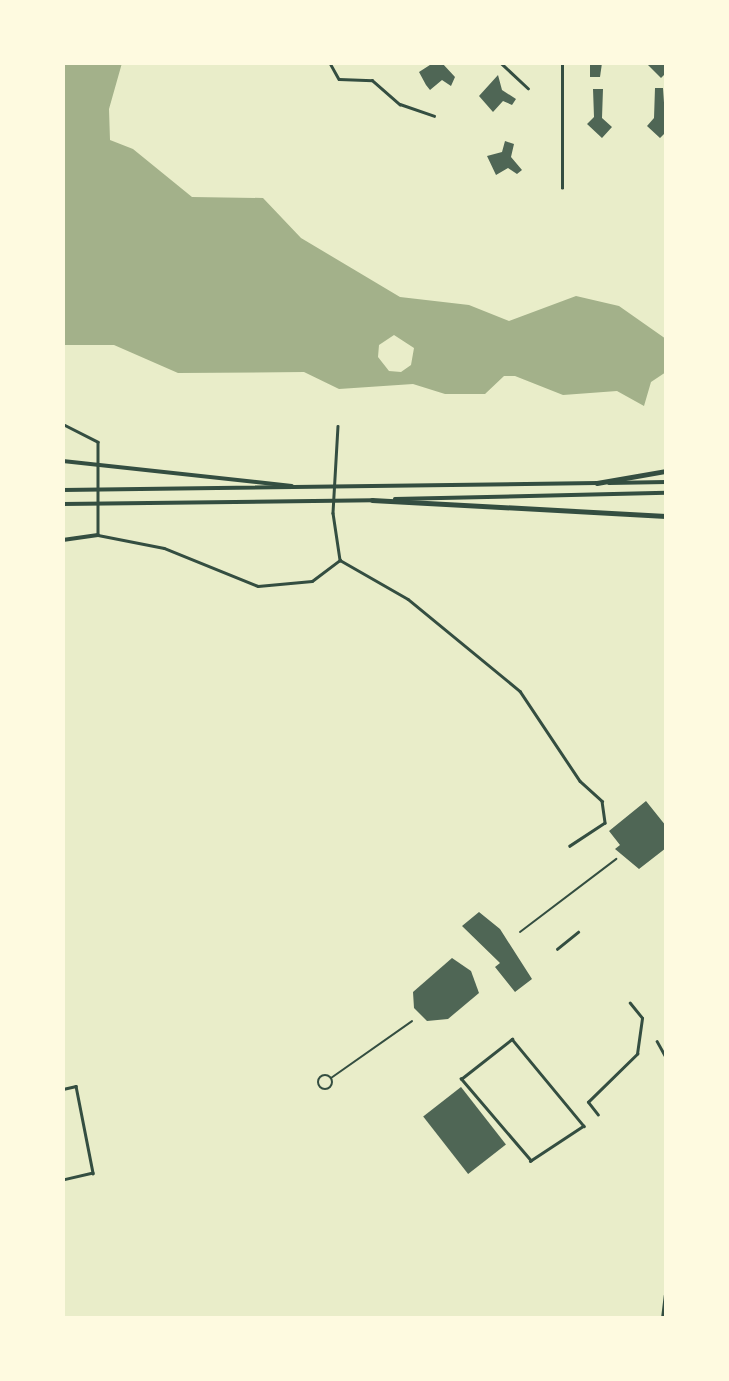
<!DOCTYPE html>
<style>
body{margin:0}
#map{position:relative;width:729px;height:1381px;overflow:hidden;background:#e9edc9;font-family:Georgia,serif}
div>[style]{position:absolute}
[style*='--x']{left:calc(var(--x)*1px);top:calc(var(--y)*1px);width:calc(var(--w)*1px);rotate:calc(var(--a)*1deg)}
.water>*{inset:0;background:#a3b18a}
.building>*{inset:0;background:#4f6655;transform-origin:0 0}
.pedestrian>*{height:2px;margin:-1px;padding:0 1px;transform-origin:1px;border-radius:1px;background:#344e41}
.pedestrian>.ring{margin:-1px;padding:0;box-sizing:content-box;background:none;border:2px solid #344e41;border-radius:50%}
.minor>*{height:2.5px;margin:-1.25px;padding:0 1.25px;transform-origin:1.25px;border-radius:1.25px;background:#344e41}
.secondary>*{height:3.5px;margin:-1.75px;padding:0 1.75px;transform-origin:1.75px;border-radius:1.75px;background:#344e41}
.trunk>*{height:4.5px;margin:-2.25px;padding:0 2.25px;transform-origin:2.25px;border-radius:2.25px;background:#344e41}
.motorway>*{height:5px;margin:-2.5px;padding:0 2.5px;transform-origin:2.5px;border-radius:2.5px;background:#344e41}
span{translate:-50% -50%;white-space:nowrap;text-align:center;line-height:1.15;-webkit-text-stroke:7px #fefae0;paint-order:stroke}
.frame{position:absolute;inset:0;border:65px solid #fefae0;pointer-events:none}
</style>
<div id="map">
<div class="water">
<div style="clip-path:polygon(evenodd,63px 63px,122px 63px,109px 109px,110px 140px,133px 149px,192px 197px,263px 198px,301px 238px,400px 297px,469px 305px,509px 321px,576px 296px,619px 306px,666px 339px,666px 372px,651px 382px,644px 406px,617px 391px,563px 395px,515px 376px,504px 376px,485px 394px,445px 394px,413px 384px,339px 389px,304px 372px,178px 373px,114px 345px,63px 345px,63px 63px,394px 335px,414px 348px,411px 365px,401px 372px,389px 371px,378px 357px,379px 345px,394px 335px)"></div>
</div>
<div class="building">
<div style="clip-path:polygon(433px 63px,442px 63px,455px 77px,451px 86px,442px 80px,430px 90px,426px 85px,419px 72px)"></div>
<div style="clip-path:polygon(590px 63px,602px 63px,600px 77px,590px 77px)"></div>
<div style="clip-path:polygon(646px 63px,666px 63px,666px 73px,661px 78px)"></div>
<div style="clip-path:polygon(498px 75px,502px 90px,516px 99px,512px 105px,503px 101px,493px 112px,479px 96px)"></div>
<div style="clip-path:polygon(655px 88px,663px 88px,666px 132px,660px 138px,647px 126px,654px 118px)"></div>
<div style="clip-path:polygon(593px 89px,603px 89px,602px 118px,612px 127px,602px 138px,587px 124px,594px 117px)"></div>
<div style="clip-path:polygon(505px 141px,514px 144px,511px 157px,522px 170px,517px 174px,508px 168px,496px 175px,487px 156px,502px 152px)"></div>
<div style="clip-path:polygon(646px 801px,666px 826px,666px 848px,639px 869px,615px 849px,620px 845px,609px 831px)"></div>
<div style="clip-path:polygon(479px 912px,500px 929px,532px 979px,515px 992px,495px 967px,500px 963px,462px 926px)"></div>
<div style="clip-path:polygon(452px 958px,471px 971px,479px 993px,448px 1019px,427px 1021px,414px 1008px,413px 992px)"></div>
<div style="left:461px;top:1087px;width:73px;height:48px;rotate:52deg"></div>
</div>
<div class="pedestrian">
<div style="--x:520;--y:932;--w:121;--a:-37.2"></div>
<div class="ring" style="left:318px;top:1075px;width:12px;height:12px"></div>
<div style="--x:331;--y:1078;--w:99;--a:-35.1"></div>
</div>
<div class="minor">
<div style="--x:330;--y:63;--w:18;--a:61"></div>
<div style="--x:339;--y:79;--w:33;--a:2"></div>
<div style="--x:372;--y:80;--w:37;--a:41"></div>
<div style="--x:400;--y:104;--w:36;--a:19"></div>
<div style="--x:501;--y:63;--w:37;--a:43"></div>
<div style="--x:562;--y:188;--w:125;--a:-90"></div>
<div style="--x:63;--y:424;--w:39;--a:27"></div>
<div style="--x:98;--y:442;--w:93;--a:90"></div>
<div style="--x:98;--y:535;--w:67;--a:11.1"></div>
<div style="--x:164;--y:548;--w:101;--a:22"></div>
<div style="--x:258;--y:586;--w:54;--a:-5.3"></div>
<div style="--x:312;--y:581;--w:35;--a:-37"></div>
<div style="--x:338;--y:426;--w:87;--a:93.3"></div>
<div style="--x:333;--y:513;--w:48;--a:81.5"></div>
<div style="--x:340;--y:560;--w:78;--a:29.8"></div>
<div style="--x:408;--y:599;--w:145;--a:39.4"></div>
<div style="--x:520;--y:691;--w:108;--a:56.3"></div>
<div style="--x:580;--y:781;--w:30;--a:42"></div>
<div style="--x:602;--y:801;--w:22;--a:82"></div>
<div style="--x:605;--y:823;--w:42;--a:146.7"></div>
<div style="--x:557;--y:949;--w:27;--a:-39"></div>
<div style="--x:512;--y:1039;--w:113;--a:50.4"></div>
<div style="--x:584;--y:1126;--w:64;--a:146.6"></div>
<div style="--x:531;--y:1161;--w:108;--a:-130.5"></div>
<div style="--x:461;--y:1079;--w:65;--a:-38.1"></div>
<div style="--x:657;--y:1041;--w:18;--a:61"></div>
<div style="--x:63;--y:1089;--w:13;--a:-13"></div>
<div style="--x:76;--y:1086;--w:89;--a:78.9"></div>
<div style="--x:93;--y:1173;--w:31;--a:167"></div>
<div style="--x:598;--y:1115;--w:16;--a:-128"></div>
<div style="--x:588;--y:1102;--w:69;--a:-44.4"></div>
<div style="--x:637;--y:1054;--w:36;--a:-82"></div>
<div style="--x:642;--y:1018;--w:19;--a:-129"></div>
</div>
<div class="secondary">
<div style="--x:63;--y:461;--w:230;--a:6.2"></div>
<div style="--x:609;--y:483;--w:57;--a:-1"></div>
<div style="--x:63;--y:490;--w:534;--a:-0.75"></div>
<div style="--x:395;--y:499;--w:271;--a:-1.3"></div>
<div style="--x:63;--y:504;--w:310;--a:-0.7"></div>
<div style="--x:63;--y:540;--w:35;--a:-8"></div>
</div>
<div class="trunk">
<div style="--x:597;--y:483;--w:70;--a:-9.9"></div>
<div style="--x:372;--y:500;--w:294;--a:3.1"></div>
</div>
<div class="motorway">
<div style="--x:663;--y:1318;--w:23;--a:-83"></div>
</div>
<div class="frame"></div>
</div>
